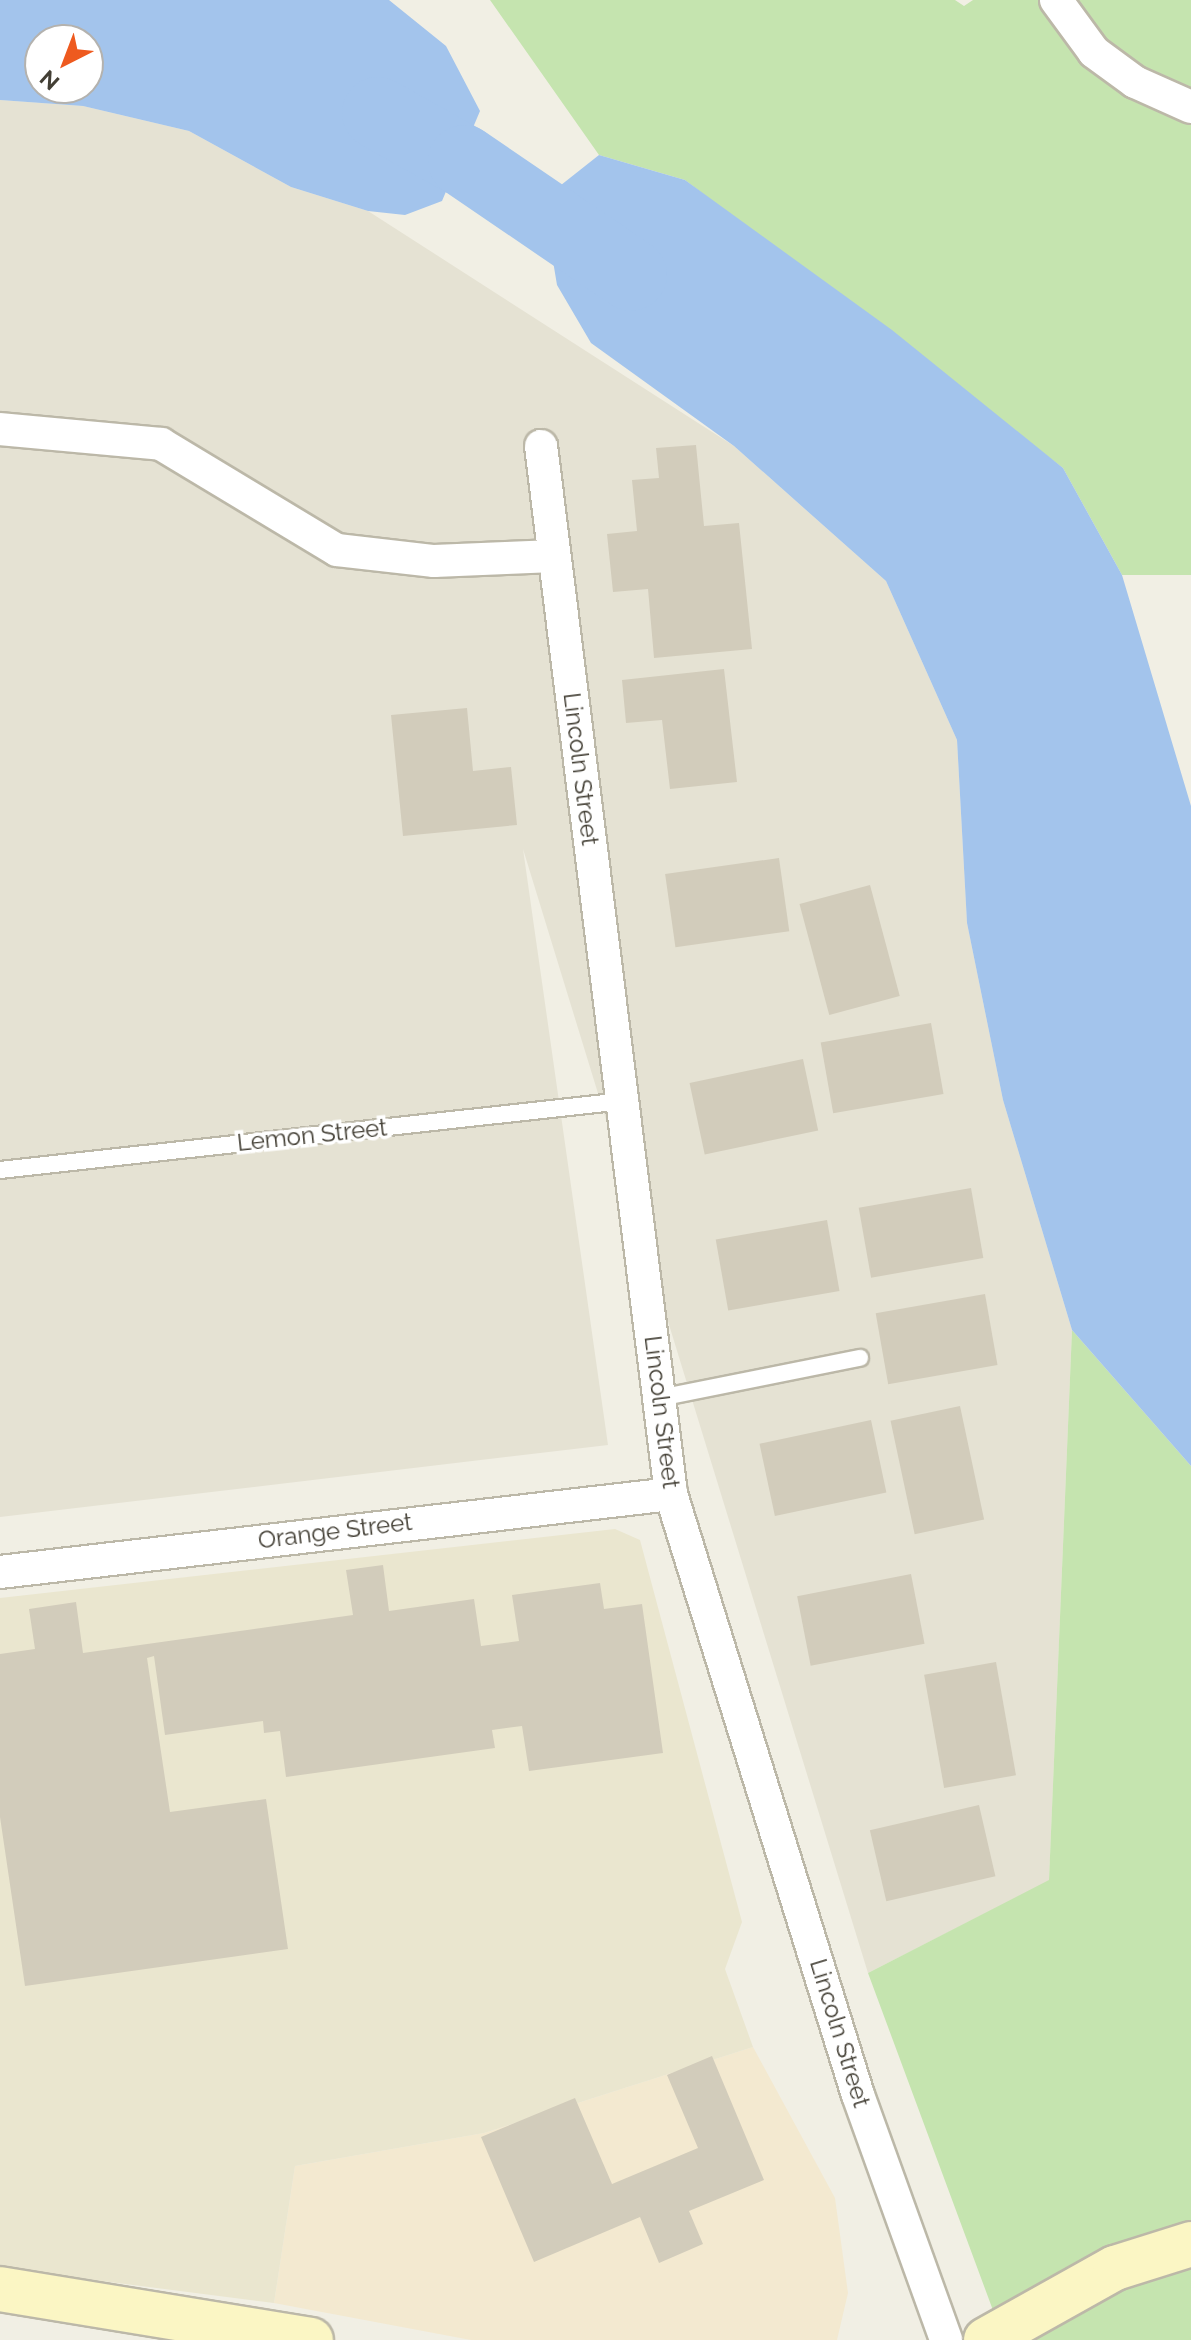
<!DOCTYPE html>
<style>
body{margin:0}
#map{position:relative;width:1191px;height:2340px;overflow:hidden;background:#f1efe4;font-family:Raleway,sans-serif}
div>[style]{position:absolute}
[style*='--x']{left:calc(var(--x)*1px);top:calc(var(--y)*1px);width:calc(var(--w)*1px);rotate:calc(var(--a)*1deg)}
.residential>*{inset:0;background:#e5e2d3}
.commercial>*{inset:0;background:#f3e9d0}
.education>*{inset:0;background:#eae6cf}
.green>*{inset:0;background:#c5e4af}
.water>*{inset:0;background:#a3c4ec}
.river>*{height:72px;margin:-36px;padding:0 36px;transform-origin:36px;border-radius:36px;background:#a3c4ec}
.building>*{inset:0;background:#d2ccbb;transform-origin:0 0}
.roads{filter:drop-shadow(2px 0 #bcb8a8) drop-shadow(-2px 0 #bcb8a8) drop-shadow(0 2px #bcb8a8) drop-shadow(0 -2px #bcb8a8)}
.lane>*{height:16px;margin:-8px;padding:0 8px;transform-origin:8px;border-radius:8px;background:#fff}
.street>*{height:32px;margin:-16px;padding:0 16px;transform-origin:16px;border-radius:16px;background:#fff}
.secondary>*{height:44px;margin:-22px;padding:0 22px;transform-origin:22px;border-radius:22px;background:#fbf6c4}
span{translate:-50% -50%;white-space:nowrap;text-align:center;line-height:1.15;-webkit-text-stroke:7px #fff;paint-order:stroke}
.street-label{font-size:24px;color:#433f35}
.north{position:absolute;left:24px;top:24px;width:80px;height:80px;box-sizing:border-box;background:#fff;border:2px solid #b4b2ae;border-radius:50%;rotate:222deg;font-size:22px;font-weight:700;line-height:32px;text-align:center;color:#433f35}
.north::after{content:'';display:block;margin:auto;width:28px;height:36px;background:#ee5a1f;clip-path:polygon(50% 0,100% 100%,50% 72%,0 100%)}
</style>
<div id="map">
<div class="residential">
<div style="clip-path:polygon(0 100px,83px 106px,189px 131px,291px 187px,368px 211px,734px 446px,886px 581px,957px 740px,967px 923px,1003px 1100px,1072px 1330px,1049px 1881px,868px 1973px,523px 849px,608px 1445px,0 1517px)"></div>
</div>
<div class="commercial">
<div style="clip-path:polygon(753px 2047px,835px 2198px,848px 2293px,837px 2340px,471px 2340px,274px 2303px,295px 2166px,484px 2133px)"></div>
</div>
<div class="education">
<div style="clip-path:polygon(615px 1529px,640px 1540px,742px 1922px,725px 1969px,753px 2047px,484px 2133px,295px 2166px,274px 2303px,0 2268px,0 1598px)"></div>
</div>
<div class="green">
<div style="clip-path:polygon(490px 0,955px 0,964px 6px,973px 0,1191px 0,1191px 575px,1122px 575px,1063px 468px,685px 180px,599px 155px)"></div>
<div style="clip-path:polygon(1072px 1330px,1191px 1466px,1191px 2340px,1004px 2340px,868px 1973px,1049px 1880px)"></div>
</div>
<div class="water">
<div style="clip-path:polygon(evenodd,0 0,389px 0,446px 46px,480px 111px,442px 201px,405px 215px,368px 211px,291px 187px,189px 131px,83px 106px,0 100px,0 0,88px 40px,88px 88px,40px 88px,40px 40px,88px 40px)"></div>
<div style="clip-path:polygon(599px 155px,685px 180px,892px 330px,1063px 468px,1122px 575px,1191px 806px,1191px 1466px,1072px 1330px,1003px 1100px,967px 923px,957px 740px,886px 581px,734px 446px,591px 343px,557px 285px,549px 237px,556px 189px)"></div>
</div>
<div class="river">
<div style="--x:378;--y:113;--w:98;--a:29.2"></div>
<div style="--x:464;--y:161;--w:202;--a:34.3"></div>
</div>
<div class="building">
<div style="clip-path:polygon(696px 445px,704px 526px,739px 523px,752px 649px,654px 658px,648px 589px,613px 592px,607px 534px,637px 531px,632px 480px,659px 478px,656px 448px)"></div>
<div style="clip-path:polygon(724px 669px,737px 782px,670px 789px,662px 720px,626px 723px,622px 680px)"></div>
<div style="clip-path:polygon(467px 708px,473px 771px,511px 767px,517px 825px,403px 836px,391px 715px)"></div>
<div style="left:779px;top:858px;width:74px;height:115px;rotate:82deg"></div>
<div style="left:870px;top:885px;width:115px;height:73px;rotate:75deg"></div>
<div style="left:931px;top:1023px;width:72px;height:112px;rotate:80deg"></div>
<div style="left:803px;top:1059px;width:73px;height:116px;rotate:78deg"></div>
<div style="left:971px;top:1188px;width:71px;height:114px;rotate:80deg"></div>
<div style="left:827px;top:1220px;width:72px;height:113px;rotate:80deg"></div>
<div style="left:985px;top:1294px;width:72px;height:111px;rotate:80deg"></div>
<div style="left:960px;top:1406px;width:116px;height:71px;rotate:78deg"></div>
<div style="left:871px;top:1420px;width:74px;height:114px;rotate:78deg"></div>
<div style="clip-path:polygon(383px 1565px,389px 1611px,474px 1599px,481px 1646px,519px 1641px,512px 1595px,600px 1583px,604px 1609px,642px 1604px,663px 1753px,529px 1771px,522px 1726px,492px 1730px,495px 1748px,286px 1777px,280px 1731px,264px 1733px,263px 1721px,165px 1735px,154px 1656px,147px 1658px,170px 1812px,266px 1799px,288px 1949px,25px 1986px,0 1817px,0 1654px,35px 1649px,29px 1609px,76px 1602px,83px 1653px,353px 1615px,346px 1570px)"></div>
<div style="left:911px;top:1574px;width:71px;height:116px;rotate:79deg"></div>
<div style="left:996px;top:1662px;width:115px;height:73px;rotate:80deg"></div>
<div style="left:979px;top:1805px;width:73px;height:112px;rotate:77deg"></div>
<div style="clip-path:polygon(712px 2056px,764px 2180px,689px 2211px,703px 2244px,659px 2263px,640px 2217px,534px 2262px,481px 2137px,575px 2098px,612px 2184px,698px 2148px,667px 2075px)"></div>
</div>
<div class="roads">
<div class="lane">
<div style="--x:0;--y:1170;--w:627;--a:-6.32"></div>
<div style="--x:659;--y:1398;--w:205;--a:-11.3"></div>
</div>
<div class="street">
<div style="--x:1056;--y:0;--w:64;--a:53.8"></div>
<div style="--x:1094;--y:52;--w:51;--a:36.2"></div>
<div style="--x:1135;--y:82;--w:61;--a:24.1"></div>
<div style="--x:0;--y:429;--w:162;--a:5.3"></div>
<div style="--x:161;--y:444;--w:205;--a:31.1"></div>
<div style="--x:337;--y:550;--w:98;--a:6.5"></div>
<div style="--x:434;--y:561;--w:120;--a:-2.4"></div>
<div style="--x:541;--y:446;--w:1056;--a:82.93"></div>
<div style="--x:671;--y:1494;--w:629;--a:72.72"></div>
<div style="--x:858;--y:2095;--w:260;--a:70.2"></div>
<div style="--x:0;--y:1572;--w:676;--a:-6.63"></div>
</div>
<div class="secondary">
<div style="--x:0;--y:2289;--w:315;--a:9.3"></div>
<div style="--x:986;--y:2340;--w:148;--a:-29.2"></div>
<div style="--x:1115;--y:2268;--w:80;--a:-17.5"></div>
</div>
</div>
<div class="street-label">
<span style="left:581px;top:769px;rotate:83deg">Lincoln Street</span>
<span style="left:312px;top:1135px;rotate:-6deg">Lemon Street</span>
<span style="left:662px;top:1412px;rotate:83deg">Lincoln Street</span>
<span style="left:335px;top:1531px;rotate:-7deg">Orange Street</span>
<span style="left:840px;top:2033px;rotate:73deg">Lincoln Street</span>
</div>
<div class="north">N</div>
</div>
